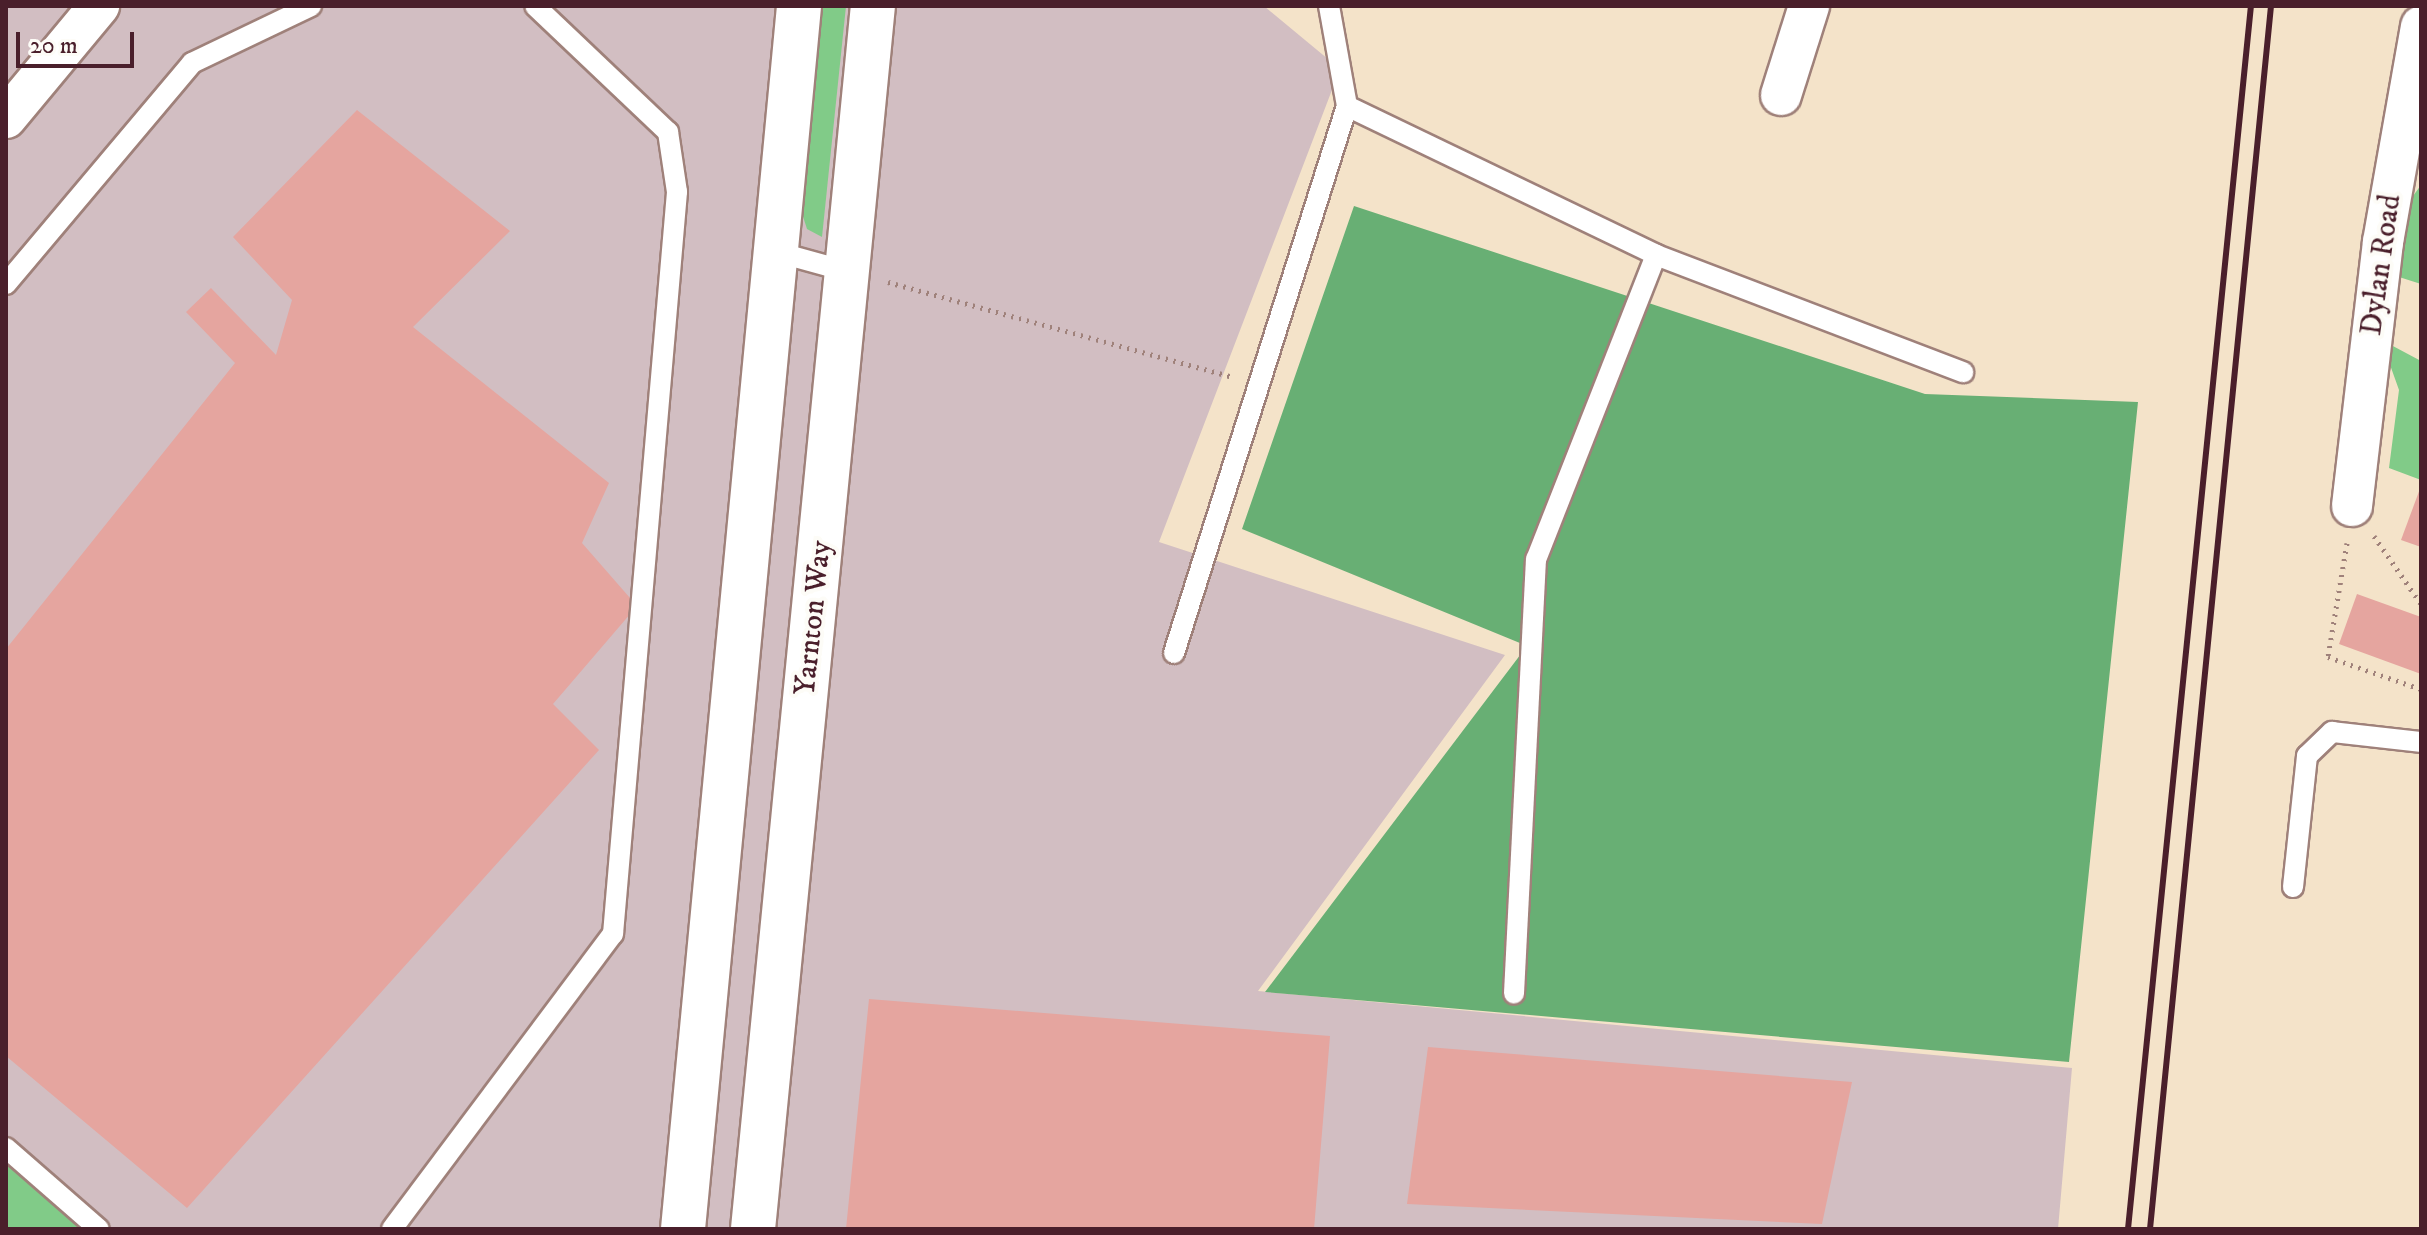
<!DOCTYPE html>
<style>
body{margin:0}
#map{position:relative;width:2427px;height:1235px;overflow:hidden;background:#f4e3c9;font-family:"IM FELL DW Pica",serif}
div>[style]{position:absolute}
[style*='--x']{left:calc(var(--x)*1px);top:calc(var(--y)*1px);width:calc(var(--w)*1px);rotate:calc(var(--a)*1deg)}
.industrial>*{inset:0;background:#d2bec2}
.green>*{inset:0;background:#81cb88}
.forest>*{inset:0;background:#68af74}
.building>*{inset:0;background:#e5a59f}
.path>*{height:5px;margin-top:-2.5px;transform-origin:0;background:repeating-linear-gradient(90deg,#9f817a 0 2px,transparent 0 8px)}
.roads{filter:drop-shadow(2px 0 #9f817a) drop-shadow(-2px 0 #9f817a) drop-shadow(0 2px #9f817a) drop-shadow(0 -2px #9f817a)}
.service>*{height:20px;margin:-10px;padding:0 10px;transform-origin:10px;border-radius:10px;background:#fff}
.minor>*{height:40px;margin:-20px;padding:0 20px;transform-origin:20px;border-radius:20px;background:#fff}
.tertiary>*{height:44px;margin:-22px;padding:0 22px;transform-origin:22px;border-radius:22px;background:#fff}
.rail>*{height:6px;margin:-3px;padding:0 3px;transform-origin:3px;border-radius:3px;background:#4a1f2b}
span{translate:-50% -50%;white-space:nowrap;text-align:center;line-height:1.15;-webkit-text-stroke:8px #fdfcf7;paint-order:stroke}
.street-label{font-size:30px;color:#4a1f2b}
.frame{position:absolute;inset:0;border:8px solid #4a1f2b;pointer-events:none}
.scale{position:absolute;left:16px;top:32px;width:118px;height:36px;box-sizing:border-box;border:4px solid #4a1f2b;border-top:0;padding-left:10px;font-size:24px;line-height:28px;white-space:nowrap;color:#4a1f2b;-webkit-text-stroke:6px #fdfcf7;paint-order:stroke}
</style>
<div id="map">
<div class="industrial">
<div style="clip-path:polygon(6px 6px,1264px 6px,1340px 69px,1159px 542px,1505px 655px,1258px 991px,2072px 1068px,2058px 1229px,62px 1229px,6px 1182px)"></div>
</div>
<div class="green">
<div style="clip-path:polygon(821px 6px,846px 6px,822px 237px,807px 229px,800px 207px)"></div>
<div style="clip-path:polygon(2421px 185px,2421px 284px,2399px 277px,2413px 196px)"></div>
<div style="clip-path:polygon(2391px 345px,2421px 361px,2421px 480px,2389px 468px,2399px 390px,2389px 362px)"></div>
<div style="clip-path:polygon(6px 1154px,96px 1229px,6px 1229px)"></div>
</div>
<div class="forest">
<div style="clip-path:polygon(1354px 206px,1925px 394px,2138px 402px,2069px 1062px,1265px 992px,1527px 646px,1242px 529px)"></div>
</div>
<div class="building">
<div style="clip-path:polygon(357px 110px,510px 231px,413px 327px,609px 483px,582px 543px,637px 606px,553px 704px,599px 750px,187px 1208px,6px 1056px,6px 649px,235px 363px,186px 312px,211px 288px,276px 355px,292px 300px,233px 237px)"></div>
<div style="clip-path:polygon(2421px 486px,2421px 547px,2401px 540px)"></div>
<div style="clip-path:polygon(2357px 594px,2421px 617px,2421px 674px,2339px 644px)"></div>
<div style="clip-path:polygon(869px 999px,1330px 1036px,1314px 1229px,846px 1229px)"></div>
<div style="clip-path:polygon(1428px 1047px,1852px 1082px,1822px 1224px,1407px 1204px)"></div>
</div>
<div class="path">
<div style="--x:888;--y:282;--w:355;--a:15.4"></div>
<div style="--x:2374;--y:536;--w:83;--a:55.3"></div>
<div style="--x:2347;--y:543;--w:116;--a:99.5"></div>
<div style="--x:2328;--y:657;--w:98;--a:19"></div>
</div>
<div class="roads">
<div class="service">
<div style="--x:1347;--y:106;--w:343;--a:25.7"></div>
<div style="--x:1656;--y:255;--w:327;--a:111.5"></div>
<div style="--x:1536;--y:559;--w:435;--a:92.9"></div>
<div style="--x:777;--y:252;--w:75;--a:15.5"></div>
<div style="--x:1656;--y:255;--w:329;--a:20.9"></div>
<div style="--x:6;--y:284;--w:289;--a:-49.9"></div>
<div style="--x:192;--y:63;--w:132;--a:-25.6"></div>
<div style="--x:1174;--y:653;--w:574;--a:-72.45"></div>
<div style="--x:1347;--y:106;--w:102;--a:-100.2"></div>
<div style="--x:2293;--y:887;--w:132;--a:-83.9"></div>
<div style="--x:2307;--y:756;--w:35;--a:-44"></div>
<div style="--x:2332;--y:732;--w:90;--a:6.4"></div>
<div style="--x:6;--y:1148;--w:123;--a:41.1"></div>
<div style="--x:392;--y:1229;--w:369;--a:-53.2"></div>
<div style="--x:613;--y:934;--w:745;--a:-85.07"></div>
<div style="--x:677;--y:192;--w:61;--a:-98.5"></div>
<div style="--x:668;--y:132;--w:183;--a:-136.5"></div>
</div>
<div class="minor">
<div style="--x:1781;--y:95;--w:93;--a:-72.5"></div>
<div style="--x:6;--y:118;--w:146;--a:-50.3"></div>
<div style="--x:2352;--y:506;--w:266;--a:-83.3"></div>
<div style="--x:2383;--y:242;--w:219;--a:-80"></div>
</div>
<div class="tertiary">
<div style="--x:683;--y:1229;--w:1228;--a:-84.58"></div>
<div style="--x:753;--y:1229;--w:1229;--a:-84.4"></div>
</div>
</div>
<div class="rail">
<div style="--x:2128;--y:1229;--w:1229;--a:-84.26"></div>
<div style="--x:2150;--y:1229;--w:1229;--a:-84.35"></div>
</div>
<div class="street-label">
<span style="left:2382px;top:265px;rotate:-82deg">Dylan Road</span>
<span style="left:814px;top:618px;rotate:-84deg">Yarnton Way</span>
</div>
<div class="frame"></div>
<div class="scale">20 m</div>
</div>
